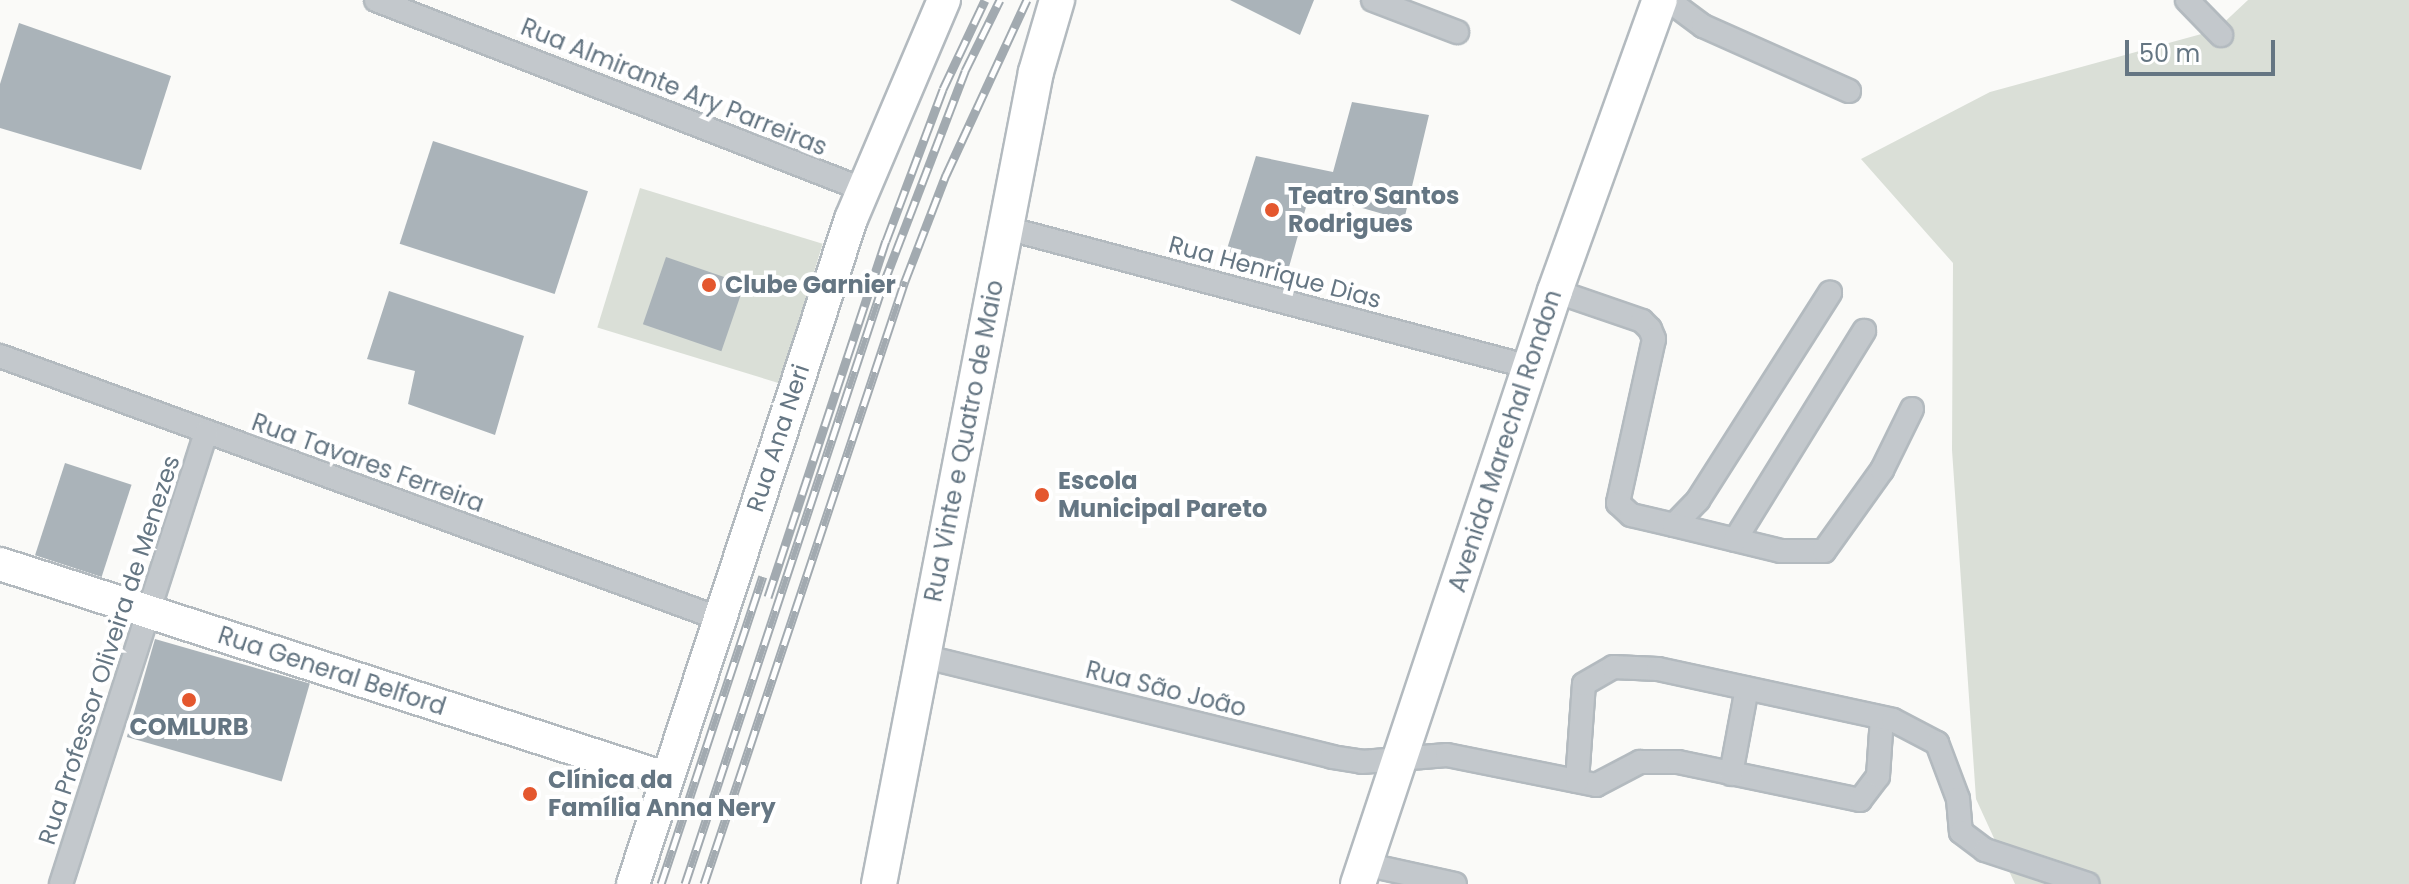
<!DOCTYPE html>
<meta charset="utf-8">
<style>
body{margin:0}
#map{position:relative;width:2409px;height:884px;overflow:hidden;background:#fafaf8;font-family:Poppins,sans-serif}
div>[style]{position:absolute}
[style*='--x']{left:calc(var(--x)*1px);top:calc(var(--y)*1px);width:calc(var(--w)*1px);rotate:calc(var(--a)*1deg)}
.green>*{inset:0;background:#dadfd7;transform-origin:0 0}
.building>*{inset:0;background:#aab3b9;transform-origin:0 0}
.roads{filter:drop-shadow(2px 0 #b3babf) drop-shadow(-2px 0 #b3babf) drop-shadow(0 2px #b3babf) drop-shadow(0 -2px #b3babf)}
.minor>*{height:22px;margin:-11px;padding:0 11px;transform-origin:11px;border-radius:11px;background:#c3c8cc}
.secondary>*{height:32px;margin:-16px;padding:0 16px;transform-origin:16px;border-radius:16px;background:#fff}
.primary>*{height:34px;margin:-17px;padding:0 17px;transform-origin:17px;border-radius:17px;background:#fff}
.rail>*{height:9px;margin-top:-4.5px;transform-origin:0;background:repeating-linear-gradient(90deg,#fff 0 18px,#a2aab0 0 36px);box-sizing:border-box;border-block:2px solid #a2aab0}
.dots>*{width:22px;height:22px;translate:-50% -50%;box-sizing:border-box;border:4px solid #fff;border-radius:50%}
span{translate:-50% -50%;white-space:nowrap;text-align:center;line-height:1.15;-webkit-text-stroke:8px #fff;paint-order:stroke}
.street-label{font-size:24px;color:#657683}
.poi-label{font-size:24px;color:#657683;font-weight:700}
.left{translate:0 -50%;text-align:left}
.scale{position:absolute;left:2125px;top:40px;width:150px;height:36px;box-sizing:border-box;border:4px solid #657683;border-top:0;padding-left:10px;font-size:24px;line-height:28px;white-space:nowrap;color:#657683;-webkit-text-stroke:6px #fff;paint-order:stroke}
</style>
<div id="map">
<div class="green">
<div style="clip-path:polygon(2248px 0,2409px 0,2409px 884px,2015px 884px,1976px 799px,1952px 450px,1953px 263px,1861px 159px,1990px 92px,2216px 30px)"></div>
<div style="left:640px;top:188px;width:191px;height:146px;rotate:17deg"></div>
</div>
<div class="building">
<div style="clip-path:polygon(1230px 0,1314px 0,1300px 35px)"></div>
<div style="clip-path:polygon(19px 23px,171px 76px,141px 170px,0 128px,0 84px)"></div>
<div style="clip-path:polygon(1352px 102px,1429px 115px,1404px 220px,1310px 193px,1289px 267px,1226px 252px,1256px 156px,1333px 172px)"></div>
<div style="left:433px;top:141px;width:163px;height:108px;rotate:18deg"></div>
<div style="left:666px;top:257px;width:83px;height:71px;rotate:19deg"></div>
<div style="clip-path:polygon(389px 291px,524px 336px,495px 435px,408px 404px,415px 371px,367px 359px)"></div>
<div style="left:65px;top:463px;width:70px;height:97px;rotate:18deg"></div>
<div style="left:155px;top:639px;width:161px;height:102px;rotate:16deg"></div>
</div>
<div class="roads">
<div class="minor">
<div style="--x:376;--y:0;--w:521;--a:21.25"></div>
<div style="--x:1373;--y:0;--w:90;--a:20.9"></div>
<div style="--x:1668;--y:0;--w:44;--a:36.6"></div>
<div style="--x:1703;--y:26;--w:160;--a:24"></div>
<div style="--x:2187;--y:0;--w:49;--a:45.8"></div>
<div style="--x:1006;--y:228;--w:542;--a:14.86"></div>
<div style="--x:1555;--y:291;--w:92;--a:19"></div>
<div style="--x:1642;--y:321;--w:11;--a:45"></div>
<div style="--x:1650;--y:329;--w:11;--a:68"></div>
<div style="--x:1654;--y:339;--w:168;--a:102.4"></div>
<div style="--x:1618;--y:503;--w:18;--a:43"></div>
<div style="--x:1631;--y:515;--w:44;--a:13.1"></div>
<div style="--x:1674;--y:525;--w:35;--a:-46"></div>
<div style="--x:1698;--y:500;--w:246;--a:-57.5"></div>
<div style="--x:0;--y:356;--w:764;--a:20.05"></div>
<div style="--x:1674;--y:525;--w:110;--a:13.7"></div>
<div style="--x:1781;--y:551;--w:43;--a:0"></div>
<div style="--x:1824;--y:551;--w:100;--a:-54.4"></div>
<div style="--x:1882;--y:470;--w:68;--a:-63.8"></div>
<div style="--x:1735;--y:540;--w:246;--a:-58.3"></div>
<div style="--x:922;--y:656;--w:422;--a:13.8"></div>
<div style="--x:1332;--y:757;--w:30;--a:9"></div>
<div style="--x:1362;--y:762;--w:85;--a:-4.7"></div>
<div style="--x:1447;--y:755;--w:152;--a:11.4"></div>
<div style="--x:1596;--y:785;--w:50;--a:-27.6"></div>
<div style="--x:1640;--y:762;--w:38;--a:0"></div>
<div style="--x:1678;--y:762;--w:186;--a:11.8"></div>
<div style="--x:1860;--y:800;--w:30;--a:-53"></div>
<div style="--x:1878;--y:776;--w:58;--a:-86.1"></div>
<div style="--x:1731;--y:774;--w:87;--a:-79.5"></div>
<div style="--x:1577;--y:781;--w:97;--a:-85.9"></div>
<div style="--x:1584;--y:684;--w:34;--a:-30"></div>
<div style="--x:1613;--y:667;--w:45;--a:2.5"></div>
<div style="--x:1658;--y:669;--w:240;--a:12.2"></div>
<div style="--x:1893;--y:720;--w:50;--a:27.6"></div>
<div style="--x:1937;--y:743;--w:60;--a:69.4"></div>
<div style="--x:1958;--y:799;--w:33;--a:85"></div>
<div style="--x:1961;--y:832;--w:30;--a:37"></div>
<div style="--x:1985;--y:850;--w:108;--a:18.3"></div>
<div style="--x:1364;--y:864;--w:93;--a:12.4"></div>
<div style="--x:61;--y:884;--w:475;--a:-72.2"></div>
</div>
<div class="secondary">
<div style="--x:0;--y:564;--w:699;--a:17.84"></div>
<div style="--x:633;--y:884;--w:700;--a:-71.85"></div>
<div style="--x:851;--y:219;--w:238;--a:-67"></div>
</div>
<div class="primary">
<div style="--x:879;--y:884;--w:827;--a:-79.06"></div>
<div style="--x:1036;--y:72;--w:75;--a:-73.7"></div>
<div style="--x:1358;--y:884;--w:625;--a:-71.62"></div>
<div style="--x:1555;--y:291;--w:309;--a:-70.2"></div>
</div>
</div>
<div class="rail">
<div style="--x:768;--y:597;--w:375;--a:-71.7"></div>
<div style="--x:886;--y:241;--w:162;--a:-69.4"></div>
<div style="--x:943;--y:89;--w:98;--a:-64.7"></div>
<div style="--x:661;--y:884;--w:324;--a:-71.7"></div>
<div style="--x:685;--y:884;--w:631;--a:-71.71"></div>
<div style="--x:883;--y:285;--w:229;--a:-69"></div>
<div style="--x:965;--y:71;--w:79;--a:-63.8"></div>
<div style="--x:704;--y:884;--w:636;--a:-71.57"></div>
<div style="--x:905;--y:281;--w:114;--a:-68.9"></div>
<div style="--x:946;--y:175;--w:193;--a:-65.2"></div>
</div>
<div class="dots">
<div style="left:1272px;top:210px;background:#e4572e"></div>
<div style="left:709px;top:285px;background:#e4572e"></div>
<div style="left:1042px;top:495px;background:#e4572e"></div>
<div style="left:189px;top:700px;background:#e4572e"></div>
<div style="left:530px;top:794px;background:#e4572e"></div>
</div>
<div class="street-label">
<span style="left:674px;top:87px;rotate:22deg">Rua Almirante Ary Parreiras</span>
<span style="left:1275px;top:272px;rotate:15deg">Rua Henrique Dias</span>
<span style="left:778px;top:438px;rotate:-72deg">Rua Ana Neri</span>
<span style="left:964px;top:441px;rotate:-79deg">Rua Vinte e Quatro de Maio</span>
<span style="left:1505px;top:441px;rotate:-72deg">Avenida Marechal Rondon</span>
<span style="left:368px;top:463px;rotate:20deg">Rua Tavares Ferreira</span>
<span style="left:109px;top:650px;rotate:-72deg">Rua Professor Oliveira de Menezes</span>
<span style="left:332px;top:671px;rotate:18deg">Rua General Belford</span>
<span style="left:1166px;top:689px;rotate:14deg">Rua São João</span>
</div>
<div class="poi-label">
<span class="left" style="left:1288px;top:210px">Teatro Santos<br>Rodrigues</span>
<span class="left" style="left:725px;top:285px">Clube Garnier</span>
<span class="left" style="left:1058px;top:495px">Escola<br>Municipal Pareto</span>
<span style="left:189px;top:727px">COMLURB</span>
<span class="left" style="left:548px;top:794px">Clínica da<br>Família Anna Nery</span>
</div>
<div class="scale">50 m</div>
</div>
